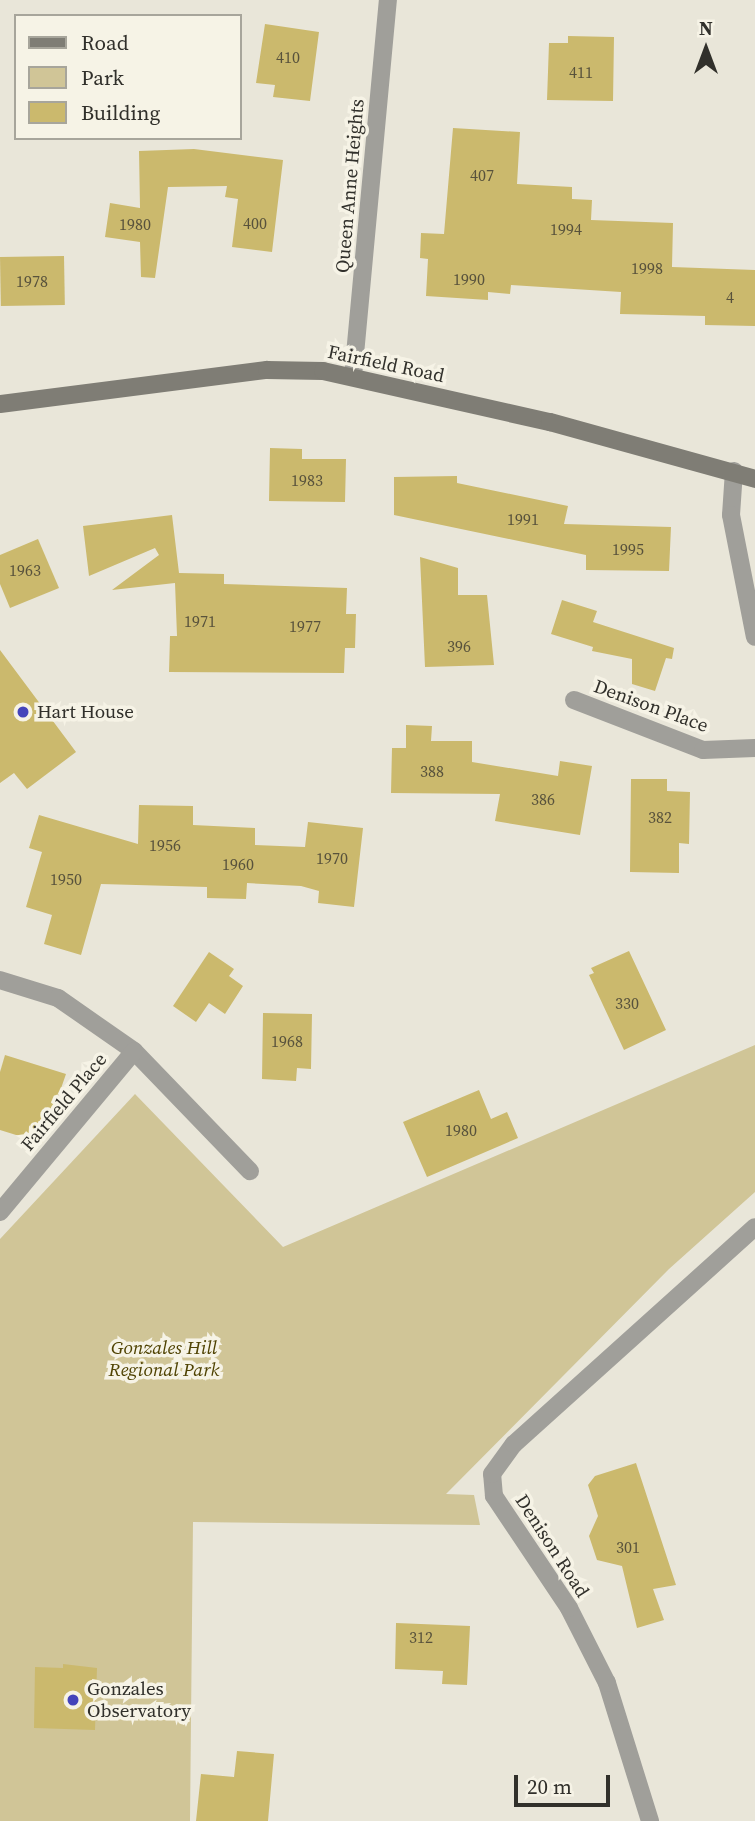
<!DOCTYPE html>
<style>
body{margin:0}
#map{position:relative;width:755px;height:1821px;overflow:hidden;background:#e9e6d9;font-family:"Source Serif 4",serif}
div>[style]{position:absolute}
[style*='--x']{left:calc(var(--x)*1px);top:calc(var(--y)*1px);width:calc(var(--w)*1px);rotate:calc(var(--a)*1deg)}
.green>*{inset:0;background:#d0c597}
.building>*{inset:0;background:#cbb96d;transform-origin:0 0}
.street>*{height:18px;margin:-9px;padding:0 9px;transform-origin:9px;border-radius:9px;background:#a09f9a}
.secondary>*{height:18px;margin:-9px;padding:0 9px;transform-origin:9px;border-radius:9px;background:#7f7d75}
.dots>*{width:19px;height:19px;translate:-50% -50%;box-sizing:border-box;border:4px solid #f6f3e6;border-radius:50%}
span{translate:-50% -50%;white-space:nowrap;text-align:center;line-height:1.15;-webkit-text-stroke:7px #f6f3e6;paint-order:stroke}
.number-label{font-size:16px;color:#58523c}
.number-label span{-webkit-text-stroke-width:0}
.street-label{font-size:19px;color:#31302b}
.poi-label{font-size:19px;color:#31302b}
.left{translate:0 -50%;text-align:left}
.park-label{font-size:19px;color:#4f4202;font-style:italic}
.legend{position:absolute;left:14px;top:14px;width:228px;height:126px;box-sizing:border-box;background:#f6f3e6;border:2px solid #a7a59b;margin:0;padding:9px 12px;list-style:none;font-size:21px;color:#31302b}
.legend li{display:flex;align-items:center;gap:14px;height:35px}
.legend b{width:35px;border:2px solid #a7a59b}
.north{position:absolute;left:671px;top:14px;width:70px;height:70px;-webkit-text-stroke:5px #f6f3e6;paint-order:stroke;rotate:0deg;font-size:19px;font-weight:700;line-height:28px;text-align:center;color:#31302b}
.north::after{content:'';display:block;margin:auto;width:24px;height:32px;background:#31302b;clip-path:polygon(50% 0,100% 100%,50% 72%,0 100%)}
.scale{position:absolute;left:514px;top:1775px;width:96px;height:32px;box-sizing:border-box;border:4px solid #31302b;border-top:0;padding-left:9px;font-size:21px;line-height:24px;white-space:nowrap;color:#31302b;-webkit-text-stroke:5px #f6f3e6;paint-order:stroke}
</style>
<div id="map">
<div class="green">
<div style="clip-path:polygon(755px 1045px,755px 1192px,669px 1269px,446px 1494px,474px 1495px,480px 1525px,193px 1522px,190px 1821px,0 1821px,0 1239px,135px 1094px,283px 1247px)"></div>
</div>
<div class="building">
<div style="clip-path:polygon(265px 24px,319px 32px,310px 101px,273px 97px,275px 85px,256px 83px)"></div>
<div style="clip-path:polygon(568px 36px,614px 37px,613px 101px,547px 100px,549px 43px,568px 43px)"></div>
<div style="clip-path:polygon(453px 128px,520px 132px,517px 184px,572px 187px,572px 199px,592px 200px,591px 220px,673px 223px,672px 267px,755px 270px,755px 326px,705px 325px,705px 316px,620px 314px,621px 292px,511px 285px,510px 294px,488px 292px,488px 300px,426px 296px,428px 259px,420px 258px,421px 233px,444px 234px)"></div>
<div style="clip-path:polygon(194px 149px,283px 160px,272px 252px,232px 247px,238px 199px,225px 197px,227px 186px,168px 187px,155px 278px,141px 277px,140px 242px,105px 237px,110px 203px,140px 208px,139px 151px)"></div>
<div style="left:64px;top:256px;width:49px;height:64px;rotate:89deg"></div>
<div style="clip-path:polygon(270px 448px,302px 449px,302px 459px,346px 459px,345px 502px,269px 501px)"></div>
<div style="clip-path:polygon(457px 476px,457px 483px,568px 506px,564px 524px,671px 527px,669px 571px,586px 570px,586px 555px,394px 515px,394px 477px)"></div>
<div style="clip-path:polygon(172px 515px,179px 573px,224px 574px,224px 584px,347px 588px,346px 614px,356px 614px,355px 648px,345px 648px,344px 673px,169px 672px,170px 636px,177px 636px,175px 583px,112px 590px,159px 555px,155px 548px,89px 576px,83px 526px)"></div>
<div style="clip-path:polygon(38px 539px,59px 588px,10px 608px,0 584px,0 555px)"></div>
<div style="clip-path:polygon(420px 557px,458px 568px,458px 595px,487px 595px,494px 665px,425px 667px)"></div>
<div style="clip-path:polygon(562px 600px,597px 611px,593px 622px,674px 648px,672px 659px,666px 658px,655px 691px,632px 684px,632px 659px,592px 651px,593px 647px,551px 634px)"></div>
<div style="clip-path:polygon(0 650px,76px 752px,27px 789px,14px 773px,0 783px)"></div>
<div style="clip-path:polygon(406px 725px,432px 726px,431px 741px,472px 741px,472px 762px,558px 776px,560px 761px,592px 766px,580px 835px,495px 821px,500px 794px,391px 793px,392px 748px,406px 748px)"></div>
<div style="clip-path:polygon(631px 779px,667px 779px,667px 791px,690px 792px,689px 844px,679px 843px,679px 873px,630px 872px)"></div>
<div style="clip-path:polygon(139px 805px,193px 806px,193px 825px,255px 828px,255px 845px,305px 847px,308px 822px,363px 828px,354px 907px,318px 903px,319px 891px,301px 886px,247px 883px,246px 899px,207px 898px,207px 887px,101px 884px,81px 955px,44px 944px,52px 915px,26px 907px,42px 852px,29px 848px,39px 815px,138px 844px)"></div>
<div style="clip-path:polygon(629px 951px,666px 1030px,624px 1050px,589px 975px,594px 973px,591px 968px)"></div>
<div style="clip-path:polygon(209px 952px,234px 969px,229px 976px,243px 986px,225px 1014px,209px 1003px,196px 1022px,173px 1006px)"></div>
<div style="clip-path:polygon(263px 1013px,312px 1014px,311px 1069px,297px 1068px,296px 1081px,262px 1079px)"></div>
<div style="clip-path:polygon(5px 1055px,66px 1074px,42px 1143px,0 1130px,0 1072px)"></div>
<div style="clip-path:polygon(479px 1090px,491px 1119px,507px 1112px,518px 1138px,427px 1177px,403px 1122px)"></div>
<div style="clip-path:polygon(636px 1463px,676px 1585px,653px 1589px,664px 1620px,637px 1628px,622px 1566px,597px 1560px,589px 1536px,598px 1516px,588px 1485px,595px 1476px)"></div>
<div style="clip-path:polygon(396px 1623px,470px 1626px,467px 1685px,442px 1684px,443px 1671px,395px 1669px)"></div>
<div style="clip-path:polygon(63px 1664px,97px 1668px,95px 1730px,34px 1728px,35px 1667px,63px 1668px)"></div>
<div style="clip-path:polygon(237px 1751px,274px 1754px,268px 1821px,196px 1821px,201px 1774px,234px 1777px)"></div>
</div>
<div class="street">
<div style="--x:353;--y:376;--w:378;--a:-84.7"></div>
<div style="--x:734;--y:471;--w:44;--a:93.9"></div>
<div style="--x:731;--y:515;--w:124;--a:78.9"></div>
<div style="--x:574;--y:700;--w:138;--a:21.2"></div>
<div style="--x:703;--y:750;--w:52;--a:-2.2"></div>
<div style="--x:0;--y:980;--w:61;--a:17.2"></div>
<div style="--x:58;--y:998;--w:93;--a:34.9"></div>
<div style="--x:134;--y:1051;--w:167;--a:46"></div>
<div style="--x:0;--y:1212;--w:209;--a:-50.2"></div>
<div style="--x:650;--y:1821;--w:145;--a:-107.3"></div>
<div style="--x:607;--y:1683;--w:84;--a:-116.9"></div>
<div style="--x:569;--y:1608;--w:135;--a:-123.8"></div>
<div style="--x:494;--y:1496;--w:22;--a:-95"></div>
<div style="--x:492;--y:1474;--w:37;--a:-54"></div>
<div style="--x:514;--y:1444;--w:324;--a:-42"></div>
</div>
<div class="secondary">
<div style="--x:0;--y:404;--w:269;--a:-7.3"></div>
<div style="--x:267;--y:370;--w:56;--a:1"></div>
<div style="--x:323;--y:371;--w:233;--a:12.7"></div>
<div style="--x:550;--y:422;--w:213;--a:15.5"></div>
</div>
<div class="dots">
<div style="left:23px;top:712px;background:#4444ba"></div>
<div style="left:73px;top:1700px;background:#4444ba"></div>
</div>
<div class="number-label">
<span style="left:288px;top:57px">410</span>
<span style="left:581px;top:72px">411</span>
<span style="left:482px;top:175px">407</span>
<span style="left:255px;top:223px">400</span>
<span style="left:135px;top:224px">1980</span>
<span style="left:566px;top:229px">1994</span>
<span style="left:647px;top:268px">1998</span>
<span style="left:469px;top:279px">1990</span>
<span style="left:32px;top:281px">1978</span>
<span style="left:730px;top:297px">4</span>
<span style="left:307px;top:480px">1983</span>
<span style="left:523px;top:519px">1991</span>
<span style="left:628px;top:549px">1995</span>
<span style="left:25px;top:570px">1963</span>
<span style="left:200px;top:621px">1971</span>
<span style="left:305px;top:626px">1977</span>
<span style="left:459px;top:646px">396</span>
<span style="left:432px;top:771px">388</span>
<span style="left:543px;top:799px">386</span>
<span style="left:660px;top:817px">382</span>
<span style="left:165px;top:845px">1956</span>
<span style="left:332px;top:858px">1970</span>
<span style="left:238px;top:864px">1960</span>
<span style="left:66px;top:879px">1950</span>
<span style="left:627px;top:1003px">330</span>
<span style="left:287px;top:1041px">1968</span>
<span style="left:461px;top:1130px">1980</span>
<span style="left:628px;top:1547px">301</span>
<span style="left:421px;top:1637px">312</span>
</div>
<div class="street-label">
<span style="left:350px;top:186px;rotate:-85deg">Queen Anne Heights</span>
<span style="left:386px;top:364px;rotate:12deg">Fairfield Road</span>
<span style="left:651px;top:706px;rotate:20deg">Denison Place</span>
<span style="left:64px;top:1102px;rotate:-50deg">Fairfield Place</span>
<span style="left:552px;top:1546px;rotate:57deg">Denison Road</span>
</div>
<div class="poi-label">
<span class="left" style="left:37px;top:712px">Hart House</span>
<span class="left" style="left:87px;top:1700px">Gonzales<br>Observatory</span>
</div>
<div class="park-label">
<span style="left:164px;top:1359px">Gonzales Hill<br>Regional Park</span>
</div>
<ul class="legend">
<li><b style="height:9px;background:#7f7d75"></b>Road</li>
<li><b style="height:19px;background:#d0c597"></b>Park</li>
<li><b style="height:19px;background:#cbb96d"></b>Building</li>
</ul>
<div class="north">N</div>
<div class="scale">20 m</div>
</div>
